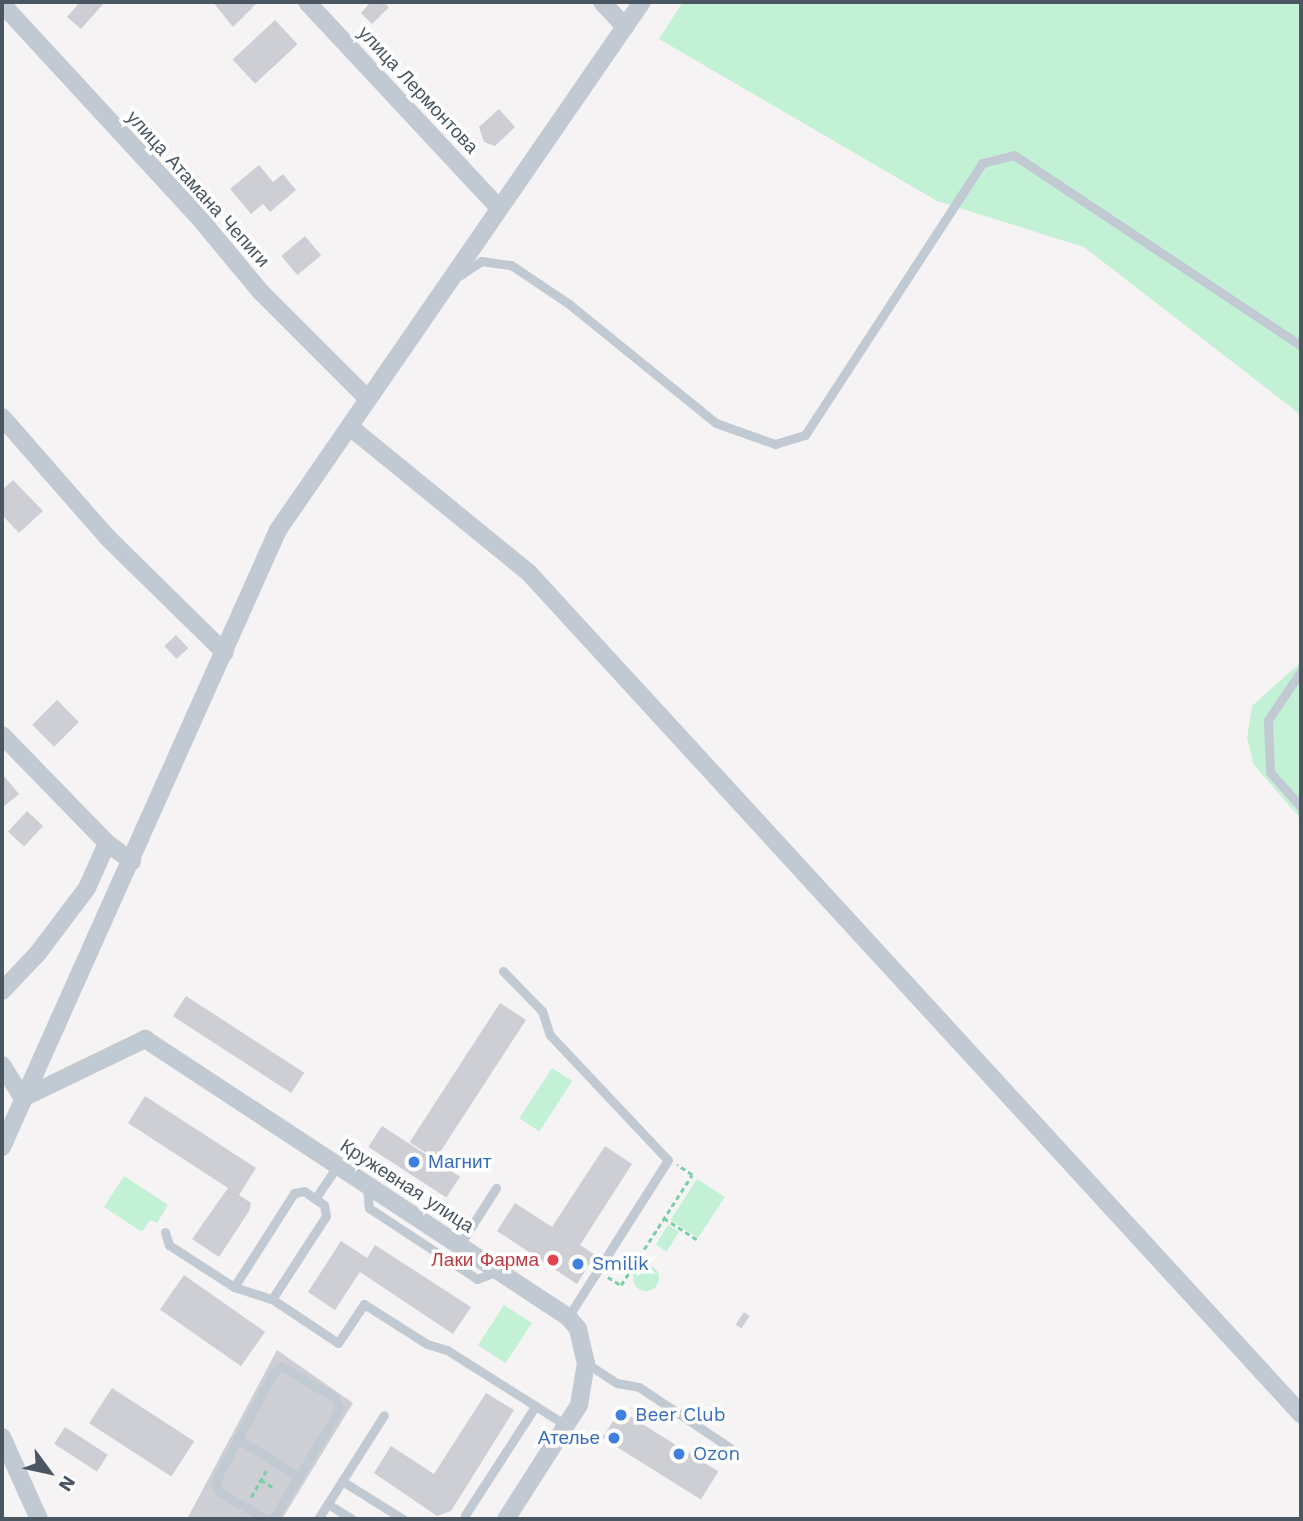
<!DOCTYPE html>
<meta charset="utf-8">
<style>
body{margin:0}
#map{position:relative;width:1303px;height:1521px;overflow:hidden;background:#f5f3f3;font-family:"Work Sans",sans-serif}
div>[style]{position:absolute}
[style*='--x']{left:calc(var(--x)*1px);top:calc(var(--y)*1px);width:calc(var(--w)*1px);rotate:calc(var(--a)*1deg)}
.green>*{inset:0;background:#c3f1d5;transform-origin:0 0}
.round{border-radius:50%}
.building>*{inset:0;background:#cdcfd5;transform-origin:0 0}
.path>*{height:2.5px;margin-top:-1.25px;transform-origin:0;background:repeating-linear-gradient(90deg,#7ad0a6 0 5px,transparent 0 8.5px)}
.lane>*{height:9px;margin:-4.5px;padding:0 4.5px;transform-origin:4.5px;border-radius:4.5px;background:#c1cad2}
.street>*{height:18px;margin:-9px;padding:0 9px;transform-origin:9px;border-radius:9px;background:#c1cad2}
.dots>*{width:19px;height:19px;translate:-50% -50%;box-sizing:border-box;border:4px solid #fff;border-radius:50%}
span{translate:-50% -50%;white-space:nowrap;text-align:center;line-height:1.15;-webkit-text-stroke:7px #fff;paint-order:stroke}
.street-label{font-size:19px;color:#4a5661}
.shop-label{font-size:19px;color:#366cbe}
.left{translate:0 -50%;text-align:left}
.right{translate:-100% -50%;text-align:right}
.health-label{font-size:19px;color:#be3a42}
.frame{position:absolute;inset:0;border:4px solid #4a5661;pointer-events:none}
.north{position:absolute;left:14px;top:1437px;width:70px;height:70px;-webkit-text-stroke:5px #fff;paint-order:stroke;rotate:123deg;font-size:19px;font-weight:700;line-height:28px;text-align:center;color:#4a5661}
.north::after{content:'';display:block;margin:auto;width:24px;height:32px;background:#4a5661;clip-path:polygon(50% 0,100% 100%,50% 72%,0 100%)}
</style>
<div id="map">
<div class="green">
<div style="clip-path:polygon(683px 2px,1301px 2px,1301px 415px,1084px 247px,937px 201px,659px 39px)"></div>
<div style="clip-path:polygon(1301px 662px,1301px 819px,1254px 765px,1247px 738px,1252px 706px)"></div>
<div style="left:552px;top:1068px;width:24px;height:60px;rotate:33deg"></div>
<div style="clip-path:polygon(124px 1176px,168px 1205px,157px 1223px,150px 1220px,142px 1232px,104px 1207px)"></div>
<div style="left:697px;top:1179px;width:33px;height:49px;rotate:33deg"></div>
<div style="left:668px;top:1225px;width:13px;height:23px;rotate:32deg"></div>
<div class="round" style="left:633px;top:1265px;width:26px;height:26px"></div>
<div style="left:504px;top:1305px;width:33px;height:48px;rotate:33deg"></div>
</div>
<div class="building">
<div style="clip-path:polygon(80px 2px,105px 2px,81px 29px,67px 17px)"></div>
<div style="clip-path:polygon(213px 2px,258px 2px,233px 27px)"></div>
<div style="clip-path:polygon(371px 2px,383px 2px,389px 7px,372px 24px,361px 13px)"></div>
<div style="left:275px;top:20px;width:33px;height:58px;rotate:47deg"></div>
<div style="clip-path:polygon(499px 109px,515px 127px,495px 146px,484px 142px,479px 127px)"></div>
<div style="clip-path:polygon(259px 165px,273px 182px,283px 174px,296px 190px,270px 212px,263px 204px,251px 214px,230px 189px)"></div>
<div style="left:305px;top:236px;width:25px;height:31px;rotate:50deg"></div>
<div style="clip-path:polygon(13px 480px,43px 511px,19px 533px,2px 515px,2px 490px)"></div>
<div style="left:176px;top:635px;width:18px;height:16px;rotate:47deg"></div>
<div style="left:57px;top:700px;width:31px;height:35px;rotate:45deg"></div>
<div style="clip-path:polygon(4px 776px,19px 794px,2px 808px,2px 778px)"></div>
<div style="left:27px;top:811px;width:22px;height:28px;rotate:43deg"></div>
<div style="left:186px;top:996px;width:141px;height:24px;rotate:33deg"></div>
<div style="left:500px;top:1003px;width:31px;height:166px;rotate:33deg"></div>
<div style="clip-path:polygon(145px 1096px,256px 1168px,239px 1195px,251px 1203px,249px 1211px,219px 1257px,192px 1239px,228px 1188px,128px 1123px)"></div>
<div style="left:382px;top:1126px;width:93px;height:25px;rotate:33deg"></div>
<div style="clip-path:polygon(605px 1146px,632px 1164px,580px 1245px,595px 1255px,577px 1284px,497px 1231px,515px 1203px,552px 1227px)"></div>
<div style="clip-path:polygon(341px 1241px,367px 1258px,375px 1245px,471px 1307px,453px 1334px,360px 1272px,335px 1310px,308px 1292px)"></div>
<div style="left:184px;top:1275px;width:99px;height:42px;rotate:35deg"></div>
<div style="left:744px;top:1312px;width:7px;height:15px;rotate:34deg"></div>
<div style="clip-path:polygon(277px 1350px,353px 1403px,282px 1519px,187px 1519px)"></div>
<div style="left:112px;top:1388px;width:98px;height:42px;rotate:33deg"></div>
<div style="clip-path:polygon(486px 1393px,514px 1410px,451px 1511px,437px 1516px,374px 1473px,391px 1446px,434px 1474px)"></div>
<div style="left:620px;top:1410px;width:116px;height:33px;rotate:32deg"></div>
<div style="left:65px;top:1427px;width:51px;height:20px;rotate:33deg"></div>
</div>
<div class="path">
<div style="--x:664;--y:1218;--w:40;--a:32.9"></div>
<div style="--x:608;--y:1277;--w:15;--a:32"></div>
<div style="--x:621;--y:1285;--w:131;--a:-57.2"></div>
<div style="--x:692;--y:1175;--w:18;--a:-146"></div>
<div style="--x:261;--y:1480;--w:17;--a:31"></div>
<div style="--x:251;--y:1497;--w:32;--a:-60"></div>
</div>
<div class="lane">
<div style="--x:459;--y:276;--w:27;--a:-34"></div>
<div style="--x:481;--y:261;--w:30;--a:8"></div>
<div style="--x:511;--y:265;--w:70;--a:33.9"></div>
<div style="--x:569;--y:304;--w:189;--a:39"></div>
<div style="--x:716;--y:423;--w:63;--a:19.6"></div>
<div style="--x:775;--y:444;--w:31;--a:-17"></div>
<div style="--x:805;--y:435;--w:325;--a:-56.9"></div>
<div style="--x:982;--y:163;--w:33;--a:-14"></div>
<div style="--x:1014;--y:155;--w:345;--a:33.6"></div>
<div style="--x:1301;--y:671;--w:59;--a:124"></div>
<div style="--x:1268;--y:720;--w:52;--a:87.8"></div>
<div style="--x:1270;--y:772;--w:47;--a:48.5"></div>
<div style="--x:503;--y:971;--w:56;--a:45.7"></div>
<div style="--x:542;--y:1011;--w:25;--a:72"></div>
<div style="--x:550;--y:1035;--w:172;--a:46.7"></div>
<div style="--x:668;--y:1160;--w:186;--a:122.5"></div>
<div style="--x:367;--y:1187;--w:21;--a:85"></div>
<div style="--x:369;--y:1208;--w:129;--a:33.3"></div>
<div style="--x:477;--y:1279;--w:22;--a:-21"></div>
<div style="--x:315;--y:1199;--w:40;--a:-56"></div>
<div style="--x:165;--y:1232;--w:14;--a:73"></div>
<div style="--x:169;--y:1245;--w:77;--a:32.9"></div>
<div style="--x:234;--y:1287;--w:40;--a:18"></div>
<div style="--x:272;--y:1299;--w:79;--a:33.7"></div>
<div style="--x:338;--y:1343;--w:47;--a:-56.3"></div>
<div style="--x:364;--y:1304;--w:75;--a:32.4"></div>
<div style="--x:427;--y:1344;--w:21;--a:17"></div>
<div style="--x:447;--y:1350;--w:142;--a:32.3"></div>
<div style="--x:459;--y:1246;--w:69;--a:-57.5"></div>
<div style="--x:234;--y:1287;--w:112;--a:-57.4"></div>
<div style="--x:294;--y:1193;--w:10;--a:-11"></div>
<div style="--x:304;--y:1191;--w:24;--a:35"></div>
<div style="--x:324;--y:1205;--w:11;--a:80"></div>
<div style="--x:326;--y:1216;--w:99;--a:123"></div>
<div style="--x:586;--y:1363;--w:37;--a:33"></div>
<div style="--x:617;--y:1383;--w:22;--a:10"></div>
<div style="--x:639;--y:1387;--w:117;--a:33.8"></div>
<div style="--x:238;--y:1439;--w:72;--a:31.9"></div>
<div style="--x:342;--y:1481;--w:72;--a:31.9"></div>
<div style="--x:328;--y:1504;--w:28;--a:32"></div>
<div style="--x:465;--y:1515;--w:129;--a:-57.1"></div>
<div style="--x:265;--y:1519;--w:52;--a:-149"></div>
<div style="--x:220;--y:1492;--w:11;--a:-117"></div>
<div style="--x:215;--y:1482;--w:123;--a:-62"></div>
<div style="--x:273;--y:1373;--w:11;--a:-41"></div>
<div style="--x:281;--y:1366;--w:63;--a:30.7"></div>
<div style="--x:335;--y:1398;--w:11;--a:63"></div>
<div style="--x:340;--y:1408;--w:130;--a:121.1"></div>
<div style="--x:318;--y:1519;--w:123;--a:-57.6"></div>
</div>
<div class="street">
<div style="--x:307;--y:2;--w:280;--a:47"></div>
<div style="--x:602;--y:2;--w:34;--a:47"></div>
<div style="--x:2;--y:4;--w:294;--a:47.3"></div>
<div style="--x:201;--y:220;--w:92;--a:50.3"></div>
<div style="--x:260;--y:291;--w:151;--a:45"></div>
<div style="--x:2;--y:417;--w:159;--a:48.8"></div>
<div style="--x:107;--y:537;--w:165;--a:44.5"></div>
<div style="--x:350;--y:427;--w:231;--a:39.2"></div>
<div style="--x:529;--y:573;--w:1142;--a:47.45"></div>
<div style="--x:2;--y:735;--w:151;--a:45.8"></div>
<div style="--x:107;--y:843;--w:31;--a:36"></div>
<div style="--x:2;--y:991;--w:52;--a:-46.5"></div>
<div style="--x:38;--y:953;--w:81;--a:-53"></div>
<div style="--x:87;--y:888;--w:49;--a:-66"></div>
<div style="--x:2;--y:1065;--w:39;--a:58"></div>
<div style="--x:23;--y:1098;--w:136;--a:-25.8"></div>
<div style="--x:145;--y:1039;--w:506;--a:33.31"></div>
<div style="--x:568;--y:1317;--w:16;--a:50"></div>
<div style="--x:578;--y:1329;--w:35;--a:77"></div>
<div style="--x:586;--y:1363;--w:43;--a:99.5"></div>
<div style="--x:579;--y:1405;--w:135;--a:122.6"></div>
<div style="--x:2;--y:1147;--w:676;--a:-65.9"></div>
<div style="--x:278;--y:530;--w:641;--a:-55.42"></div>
<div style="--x:2;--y:1437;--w:90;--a:65.7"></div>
</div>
<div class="dots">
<div style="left:414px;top:1162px;background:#3f7fe0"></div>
<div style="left:553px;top:1260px;background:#e0444e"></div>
<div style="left:578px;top:1264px;background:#3f7fe0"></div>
<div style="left:621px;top:1415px;background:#3f7fe0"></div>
<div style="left:614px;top:1438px;background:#3f7fe0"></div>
<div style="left:679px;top:1454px;background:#3f7fe0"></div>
</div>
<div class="street-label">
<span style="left:418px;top:90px;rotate:47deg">улица Лермонтова</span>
<span style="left:198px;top:189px;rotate:48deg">улица Атамана Чепиги</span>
<span style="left:407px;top:1186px;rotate:33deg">Кружевная улица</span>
</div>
<div class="shop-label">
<span class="left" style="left:428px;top:1162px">Магнит</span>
<span class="left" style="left:592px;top:1264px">Smilik</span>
<span class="left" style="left:635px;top:1415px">Beer Club</span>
<span class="right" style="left:600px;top:1438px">Ателье</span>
<span class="left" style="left:693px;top:1454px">Ozon</span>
</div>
<div class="health-label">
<span class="right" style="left:539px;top:1260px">Лаки Фарма</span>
</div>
<div class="frame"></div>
<div class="north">N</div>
</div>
